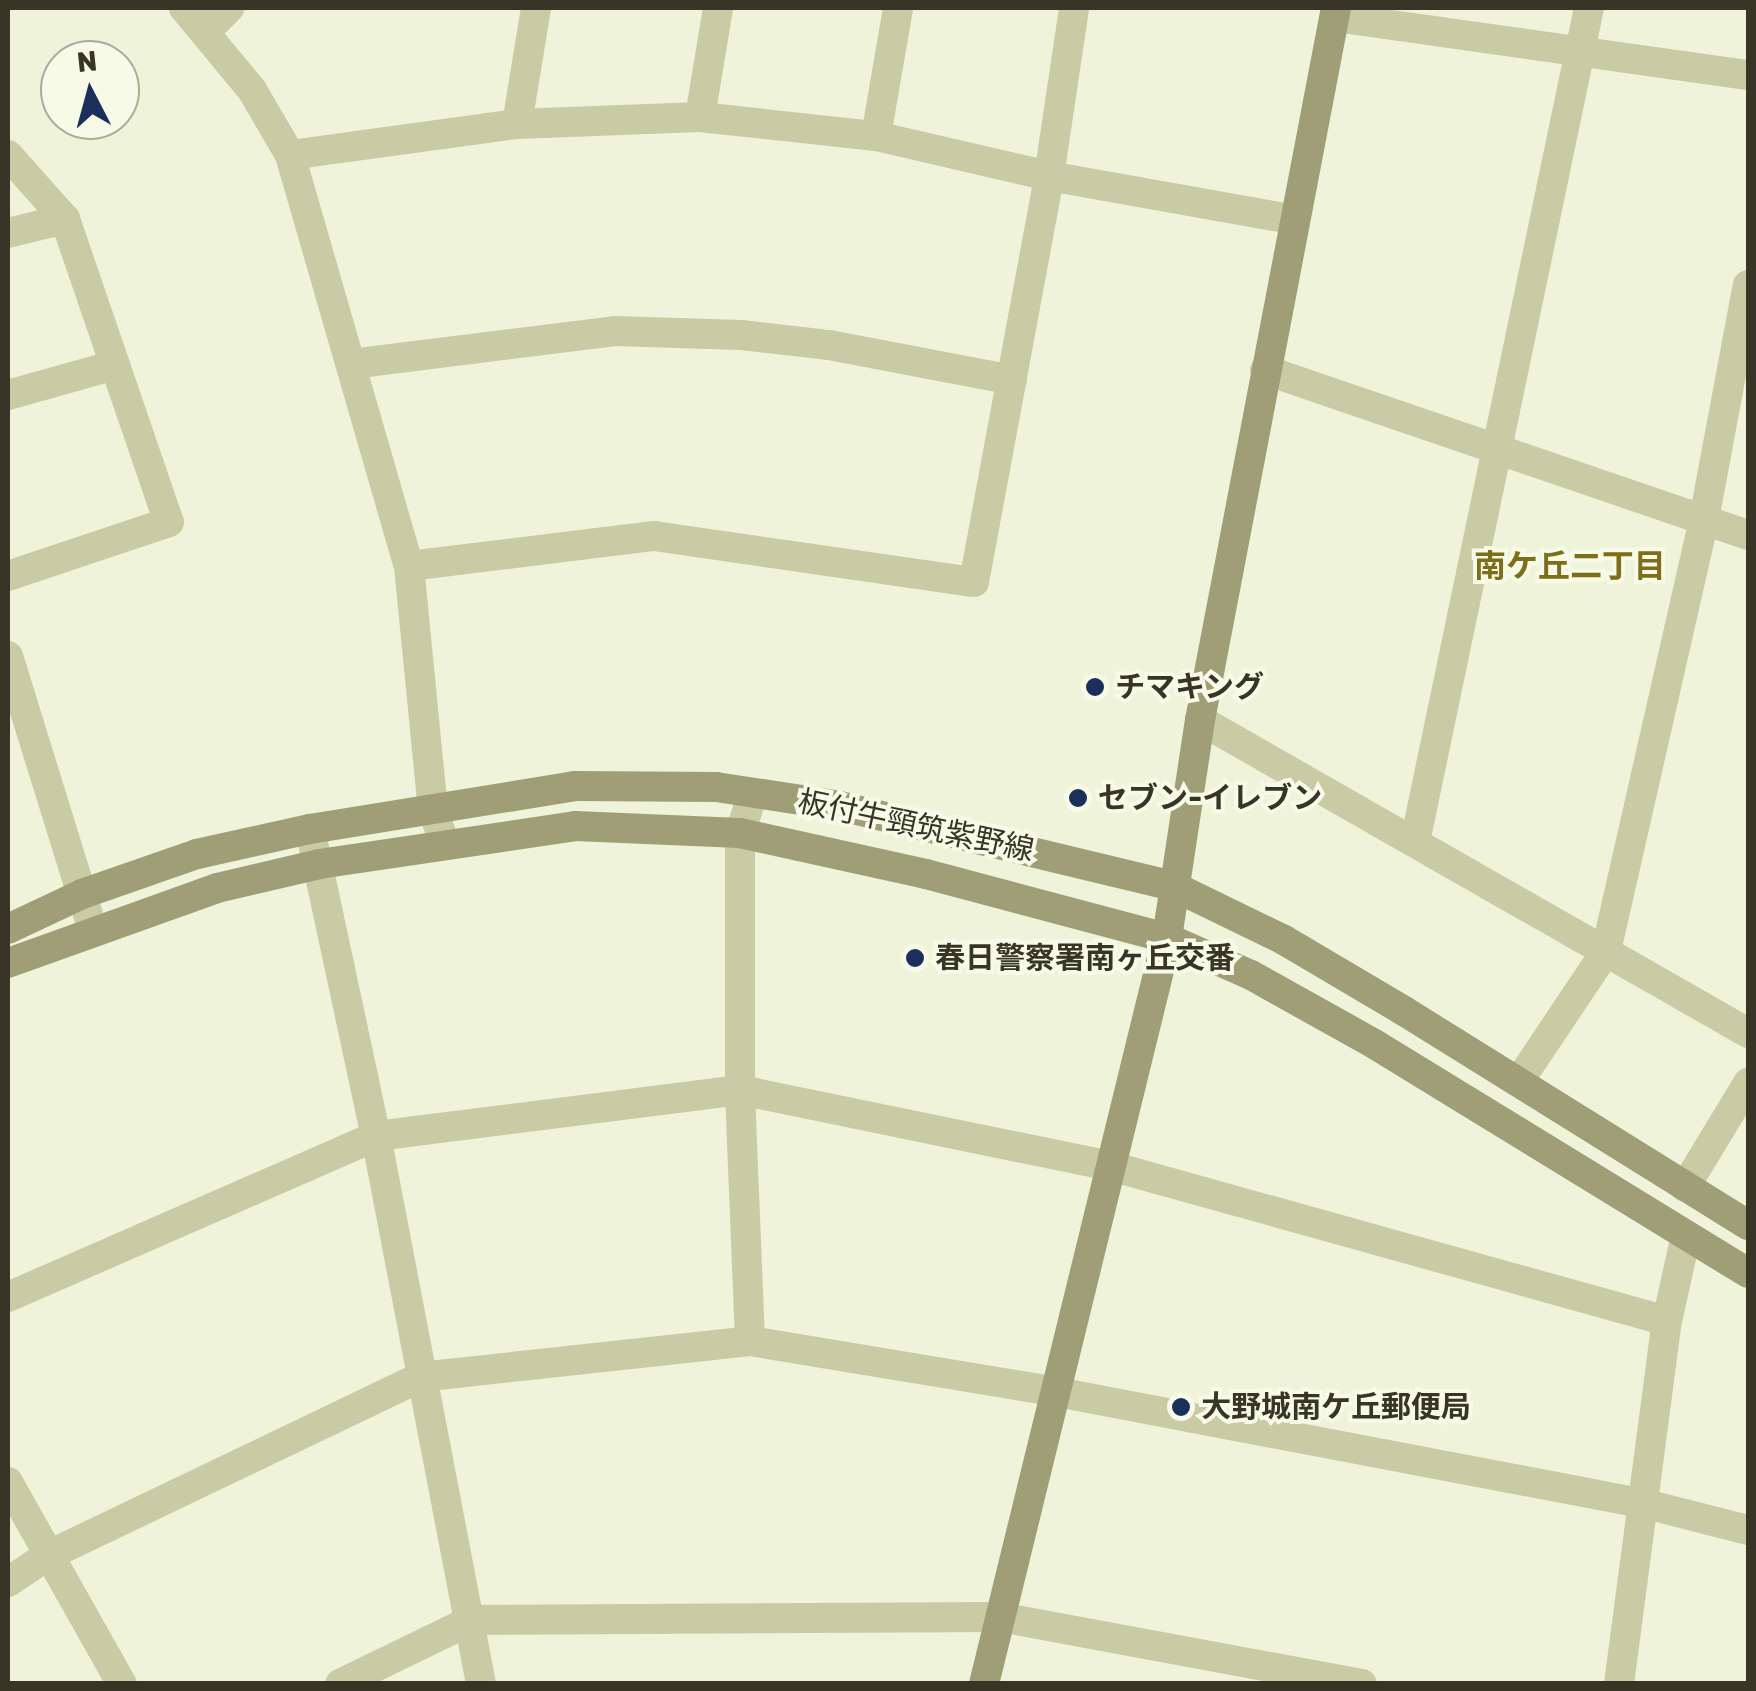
<!DOCTYPE html>
<meta charset="utf-8">
<style>
body{margin:0}
#map{position:relative;width:1756px;height:1691px;overflow:hidden;background:#eff3d9;font-family:Rubik,"Noto Sans JP",sans-serif}
div>[style]{position:absolute}
[style*='--x']{left:calc(var(--x)*1px);top:calc(var(--y)*1px);width:calc(var(--w)*1px);rotate:calc(var(--a)*1deg)}
.street>*{height:30px;margin:-15px;padding:0 15px;transform-origin:15px;border-radius:15px;background:#c9cba5}
.secondary>*{height:30px;margin:-15px;padding:0 15px;transform-origin:15px;border-radius:15px;background:#9f9e76}
.dots>*{width:28px;height:28px;translate:-50% -50%;box-sizing:border-box;border:5px solid #f7fae6;border-radius:50%}
span{translate:-50% -50%;white-space:nowrap;text-align:center;line-height:1.15;-webkit-text-stroke:8px #f7fae6;paint-order:stroke}
.poi-label{font-size:30px;color:#363526;font-weight:700}
.left{translate:0 -50%;text-align:left}
.street-label{font-size:30px;color:#363526}
.neighbourhood-label{font-size:32px;color:#7e6e1a;font-weight:700}
.frame{position:absolute;inset:0;border:10px solid #363526;pointer-events:none}
.north{position:absolute;left:40px;top:40px;width:100px;height:100px;box-sizing:border-box;background:#f7fae6;border:2px solid #aaab99;border-radius:50%;rotate:354deg;font-size:28px;font-weight:700;line-height:40px;text-align:center;color:#363526}
.north::after{content:'';display:block;margin:auto;width:35px;height:45px;background:#1a2f5a;clip-path:polygon(50% 0,100% 100%,50% 72%,0 100%)}
</style>
<div id="map">
<div class="street">
<div style="--x:184;--y:8;--w:107;--a:50.3"></div>
<div style="--x:252;--y:90;--w:75;--a:59.7"></div>
<div style="--x:290;--y:155;--w:428;--a:73.9"></div>
<div style="--x:409;--y:566;--w:245;--a:84.4"></div>
<div style="--x:433;--y:810;--w:37;--a:71"></div>
<div style="--x:1335;--y:17;--w:417;--a:8"></div>
<div style="--x:206;--y:31;--w:33;--a:-45"></div>
<div style="--x:700;--y:117;--w:110;--a:-80.6"></div>
<div style="--x:517;--y:124;--w:118;--a:-80.7"></div>
<div style="--x:876;--y:136;--w:130;--a:-80.2"></div>
<div style="--x:8;--y:155;--w:86;--a:48.3"></div>
<div style="--x:65;--y:219;--w:320;--a:71.1"></div>
<div style="--x:169;--y:522;--w:170;--a:161.5"></div>
<div style="--x:290;--y:155;--w:229;--a:-7.8"></div>
<div style="--x:517;--y:124;--w:183;--a:-2.2"></div>
<div style="--x:700;--y:117;--w:177;--a:6.2"></div>
<div style="--x:876;--y:136;--w:178;--a:13"></div>
<div style="--x:1049;--y:176;--w:250;--a:10.1"></div>
<div style="--x:8;--y:233;--w:59;--a:-13.8"></div>
<div style="--x:351;--y:364;--w:266;--a:-7.1"></div>
<div style="--x:615;--y:331;--w:126;--a:1.8"></div>
<div style="--x:741;--y:335;--w:89;--a:6.5"></div>
<div style="--x:829;--y:345;--w:186;--a:10.8"></div>
<div style="--x:1265;--y:370;--w:510;--a:18.86"></div>
<div style="--x:8;--y:395;--w:111;--a:-15.7"></div>
<div style="--x:409;--y:566;--w:247;--a:-7"></div>
<div style="--x:654;--y:536;--w:323;--a:8.2"></div>
<div style="--x:974;--y:582;--w:413;--a:-79.5"></div>
<div style="--x:1049;--y:176;--w:170;--a:-81.5"></div>
<div style="--x:8;--y:656;--w:287;--a:72.8"></div>
<div style="--x:1200;--y:720;--w:631;--a:29.73"></div>
<div style="--x:310;--y:829;--w:314;--a:77.9"></div>
<div style="--x:376;--y:1136;--w:558;--a:79.15"></div>
<div style="--x:1415;--y:842;--w:852;--a:-78.22"></div>
<div style="--x:1519;--y:1081;--w:156;--a:-56.2"></div>
<div style="--x:1606;--y:951;--w:443;--a:-77.2"></div>
<div style="--x:1704;--y:519;--w:238;--a:-79.4"></div>
<div style="--x:1685;--y:1187;--w:122;--a:-58.8"></div>
<div style="--x:8;--y:1297;--w:402;--a:-23.6"></div>
<div style="--x:376;--y:1136;--w:367;--a:-7.2"></div>
<div style="--x:740;--y:1090;--w:382;--a:11.6"></div>
<div style="--x:1114;--y:1167;--w:574;--a:15.56"></div>
<div style="--x:750;--y:1341;--w:251;--a:-92.3"></div>
<div style="--x:740;--y:1090;--w:257;--a:-90"></div>
<div style="--x:740;--y:833;--w:42;--a:-72"></div>
<div style="--x:8;--y:1482;--w:232;--a:60.6"></div>
<div style="--x:8;--y:1582;--w:47;--a:-33.7"></div>
<div style="--x:47;--y:1556;--w:414;--a:-25.6"></div>
<div style="--x:420;--y:1377;--w:332;--a:-6.2"></div>
<div style="--x:750;--y:1341;--w:311;--a:9.4"></div>
<div style="--x:1057;--y:1392;--w:600;--a:10.77"></div>
<div style="--x:1646;--y:1504;--w:105;--a:14.3"></div>
<div style="--x:340;--y:1684;--w:147;--a:-25.9"></div>
<div style="--x:472;--y:1620;--w:528;--a:-0.33"></div>
<div style="--x:1000;--y:1617;--w:368;--a:10.5"></div>
<div style="--x:1619;--y:1684;--w:366;--a:-82.5"></div>
<div style="--x:1667;--y:1321;--w:88;--a:-77.5"></div>
</div>
<div class="secondary">
<div style="--x:8;--y:929;--w:82;--a:-25.3"></div>
<div style="--x:82;--y:894;--w:122;--a:-19.2"></div>
<div style="--x:197;--y:854;--w:116;--a:-12.5"></div>
<div style="--x:310;--y:829;--w:268;--a:-9.2"></div>
<div style="--x:575;--y:786;--w:141;--a:0.4"></div>
<div style="--x:716;--y:787;--w:125;--a:8.7"></div>
<div style="--x:840;--y:806;--w:342;--a:13.5"></div>
<div style="--x:1173;--y:886;--w:123;--a:25.9"></div>
<div style="--x:1284;--y:940;--w:139;--a:30.6"></div>
<div style="--x:1404;--y:1011;--w:405;--a:31.9"></div>
<div style="--x:8;--y:963;--w:222;--a:-19.7"></div>
<div style="--x:217;--y:888;--w:105;--a:-13.2"></div>
<div style="--x:319;--y:864;--w:259;--a:-8.4"></div>
<div style="--x:575;--y:826;--w:165;--a:2.4"></div>
<div style="--x:740;--y:833;--w:190;--a:12.4"></div>
<div style="--x:926;--y:874;--w:249;--a:14.9"></div>
<div style="--x:1167;--y:938;--w:92;--a:23.8"></div>
<div style="--x:1251;--y:975;--w:143;--a:29.2"></div>
<div style="--x:1376;--y:1045;--w:436;--a:31.5"></div>
<div style="--x:984;--y:1684;--w:768;--a:-76.22"></div>
<div style="--x:1167;--y:938;--w:220;--a:-81.4"></div>
<div style="--x:1200;--y:720;--w:725;--a:-79.19"></div>
</div>
<div class="dots">
<div style="left:1095px;top:687px;background:#1a2f5a"></div>
<div style="left:1078px;top:798px;background:#1a2f5a"></div>
<div style="left:915px;top:958px;background:#1a2f5a"></div>
<div style="left:1181px;top:1407px;background:#1a2f5a"></div>
</div>
<div class="poi-label">
<span class="left" style="left:1115px;top:687px">チマキング</span>
<span class="left" style="left:1098px;top:798px">セブン-イレブン</span>
<span class="left" style="left:935px;top:958px">春日警察署南ヶ丘交番</span>
<span class="left" style="left:1201px;top:1407px">大野城南ケ丘郵便局</span>
</div>
<div class="street-label">
<span style="left:916px;top:826px;rotate:12deg">板付牛頸筑紫野線</span>
</div>
<div class="neighbourhood-label">
<span style="left:1570px;top:566px">南ケ丘二丁目</span>
</div>
<div class="frame"></div>
<div class="north">N</div>
</div>
